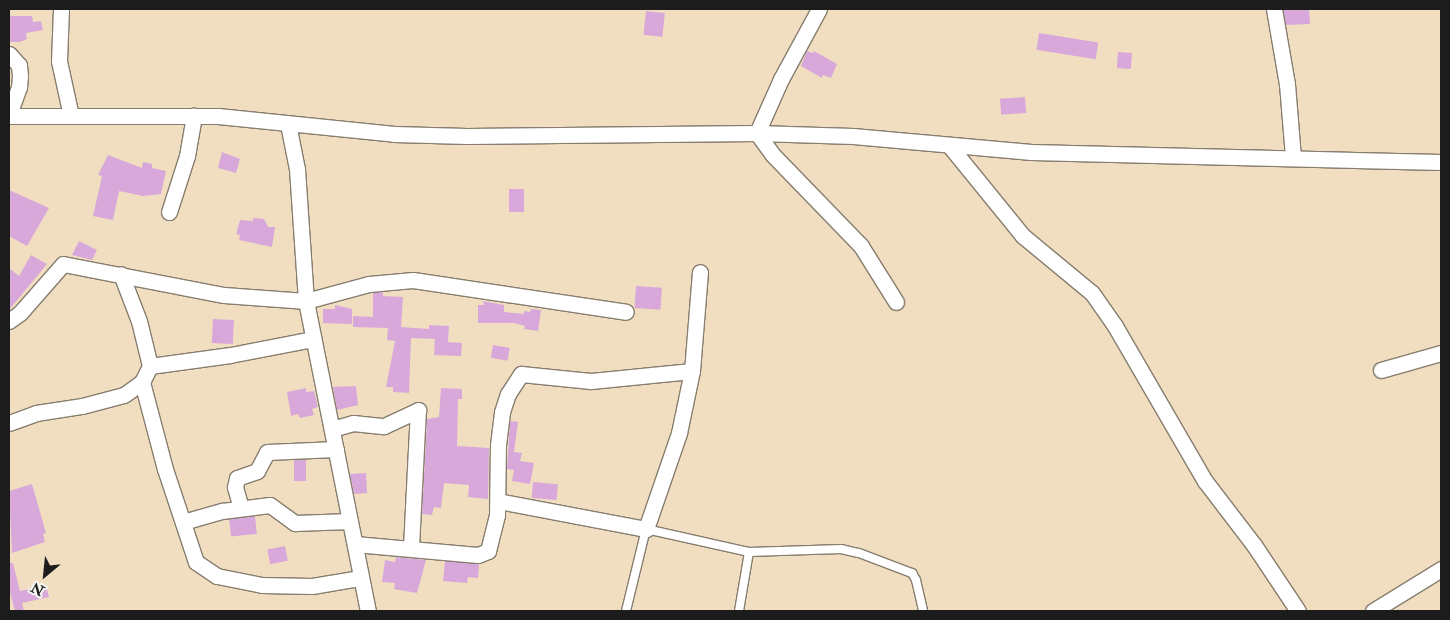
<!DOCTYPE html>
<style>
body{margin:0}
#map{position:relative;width:1450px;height:620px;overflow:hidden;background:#f1dec0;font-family:"IM FELL Double Pica",serif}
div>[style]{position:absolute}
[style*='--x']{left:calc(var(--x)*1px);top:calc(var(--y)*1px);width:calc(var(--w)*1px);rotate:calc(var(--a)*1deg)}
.building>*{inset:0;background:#d8a8da;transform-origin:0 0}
.roads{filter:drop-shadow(1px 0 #867d6e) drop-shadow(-1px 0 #867d6e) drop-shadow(0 1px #867d6e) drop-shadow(0 -1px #867d6e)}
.lane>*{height:8px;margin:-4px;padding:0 4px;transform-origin:4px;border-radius:4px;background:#fff}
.street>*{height:15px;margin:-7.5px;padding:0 7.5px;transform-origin:7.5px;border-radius:7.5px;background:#fff}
span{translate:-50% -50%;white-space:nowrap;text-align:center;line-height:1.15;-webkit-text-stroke:4.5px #f6f6f2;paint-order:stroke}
.frame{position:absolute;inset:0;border:10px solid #1c1c1c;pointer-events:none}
.north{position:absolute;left:20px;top:550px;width:50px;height:50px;-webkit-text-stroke:4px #f6f6f2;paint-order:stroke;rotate:208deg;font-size:14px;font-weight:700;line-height:20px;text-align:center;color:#1c1c1c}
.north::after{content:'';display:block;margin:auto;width:18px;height:22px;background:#1c1c1c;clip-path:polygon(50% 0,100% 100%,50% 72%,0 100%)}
</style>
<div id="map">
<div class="building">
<div style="clip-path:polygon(1283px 9px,1309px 9px,1310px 24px,1286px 25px)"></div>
<div style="left:646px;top:11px;width:19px;height:24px;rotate:6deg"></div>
<div style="clip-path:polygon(9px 16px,32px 16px,33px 22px,41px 21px,43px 30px,26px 33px,27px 39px,20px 42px,9px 42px)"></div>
<div style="left:1039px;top:33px;width:60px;height:17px;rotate:9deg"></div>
<div style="clip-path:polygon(807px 51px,813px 53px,814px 51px,837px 64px,831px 78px,823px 75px,822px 78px,801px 66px)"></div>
<div style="left:1118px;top:52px;width:14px;height:16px;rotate:4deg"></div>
<div style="left:1025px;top:97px;width:16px;height:25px;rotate:86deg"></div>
<div style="clip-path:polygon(222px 152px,240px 159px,236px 173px,218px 168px)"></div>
<div style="clip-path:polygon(108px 155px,142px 168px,143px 162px,152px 164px,152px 168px,166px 171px,161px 194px,143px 196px,119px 191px,113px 220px,93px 216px,102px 176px,98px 175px)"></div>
<div style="left:509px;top:189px;width:15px;height:23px"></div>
<div style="clip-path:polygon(9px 190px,49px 208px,27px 246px,9px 236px)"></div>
<div style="clip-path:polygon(253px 218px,264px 219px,268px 227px,275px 227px,272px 247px,239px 240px,240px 235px,236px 234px,240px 220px,253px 221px)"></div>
<div style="clip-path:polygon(79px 241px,97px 250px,92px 260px,72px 255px)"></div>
<div style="clip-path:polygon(31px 255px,47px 264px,9px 310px,9px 268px,19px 276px)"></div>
<div style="left:636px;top:286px;width:26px;height:22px;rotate:4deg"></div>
<div style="clip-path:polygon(383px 292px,383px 296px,403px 297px,401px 327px,429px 329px,429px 325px,449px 326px,448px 342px,462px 343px,461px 356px,434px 355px,435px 339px,411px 338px,409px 393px,393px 392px,393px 387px,386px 387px,395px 341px,387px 340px,388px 328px,353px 327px,353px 316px,373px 317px,373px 293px)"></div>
<div style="clip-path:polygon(483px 301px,504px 305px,504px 312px,524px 314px,524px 311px,530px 312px,531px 309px,541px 310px,538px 331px,524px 329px,525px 326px,514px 323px,478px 323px,478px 305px,484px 305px)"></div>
<div style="clip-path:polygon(335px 305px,352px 309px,352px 324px,323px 323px,323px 309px,335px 309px)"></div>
<div style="left:213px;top:319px;width:21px;height:24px;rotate:3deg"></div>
<div style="left:493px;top:345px;width:17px;height:13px;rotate:10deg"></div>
<div style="clip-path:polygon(356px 386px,358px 405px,337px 410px,333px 387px)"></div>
<div style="clip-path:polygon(306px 388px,306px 392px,314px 391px,318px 407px,312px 409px,314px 415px,300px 418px,298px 414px,291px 416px,287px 392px)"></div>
<div style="clip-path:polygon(441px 388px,462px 389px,462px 399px,458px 399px,457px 446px,489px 448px,488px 499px,468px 497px,469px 485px,444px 483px,441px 508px,434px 507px,432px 515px,422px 514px,427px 419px,439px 417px)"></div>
<div style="clip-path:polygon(510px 421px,518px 422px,514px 452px,522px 453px,520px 461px,534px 463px,530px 484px,512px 481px,514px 470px,507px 469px)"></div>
<div style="left:294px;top:460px;width:12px;height:21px"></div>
<div style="clip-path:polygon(366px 473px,367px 493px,354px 494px,350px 474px)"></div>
<div style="left:533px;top:482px;width:25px;height:16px;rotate:5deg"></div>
<div style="clip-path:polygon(32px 484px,46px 533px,43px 534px,45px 542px,12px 553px,9px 491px)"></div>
<div style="left:255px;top:516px;width:18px;height:26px;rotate:84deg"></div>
<div style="left:285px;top:546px;width:15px;height:18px;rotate:79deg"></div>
<div style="clip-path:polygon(396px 557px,426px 560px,417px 593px,394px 589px,395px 583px,382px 582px,385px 560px,395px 562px)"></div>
<div style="clip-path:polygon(445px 561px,479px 564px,478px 578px,468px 577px,467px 583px,443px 581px)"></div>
<div style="clip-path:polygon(9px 563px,13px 563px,20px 591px,46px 585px,49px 597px,22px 603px,24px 611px,15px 611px,9px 589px)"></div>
</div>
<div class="roads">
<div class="lane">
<div style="--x:626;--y:611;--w:84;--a:-76.3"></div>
<div style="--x:646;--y:529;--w:106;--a:12.6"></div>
<div style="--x:749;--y:552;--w:92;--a:-1.9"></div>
<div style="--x:841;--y:549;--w:18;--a:13"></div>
<div style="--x:859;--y:553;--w:57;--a:20.7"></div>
<div style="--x:912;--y:573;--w:8;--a:60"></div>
<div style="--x:916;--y:580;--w:32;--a:77"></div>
<div style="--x:739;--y:611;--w:60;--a:-80.4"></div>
</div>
<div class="street">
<div style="--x:61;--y:9;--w:52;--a:92.2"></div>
<div style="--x:59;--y:61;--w:56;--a:77.7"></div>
<div style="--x:819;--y:9;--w:80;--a:118.5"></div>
<div style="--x:781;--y:79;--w:59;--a:114"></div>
<div style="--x:757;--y:133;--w:26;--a:54"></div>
<div style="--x:772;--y:154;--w:128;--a:45.9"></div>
<div style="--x:861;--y:246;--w:66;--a:58"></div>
<div style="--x:1274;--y:9;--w:76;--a:80.2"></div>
<div style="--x:1287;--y:84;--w:73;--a:85.3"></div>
<div style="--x:9;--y:54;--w:15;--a:48"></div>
<div style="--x:19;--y:65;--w:11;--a:85"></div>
<div style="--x:20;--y:76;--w:11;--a:95"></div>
<div style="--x:19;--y:87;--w:30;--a:110"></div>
<div style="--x:9;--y:116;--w:209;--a:0"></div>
<div style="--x:218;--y:116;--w:177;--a:5.8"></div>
<div style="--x:394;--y:134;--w:73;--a:1.6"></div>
<div style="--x:467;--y:136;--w:290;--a:-0.6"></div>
<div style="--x:757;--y:133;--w:96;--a:1.8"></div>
<div style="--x:853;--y:136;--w:179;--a:5.1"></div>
<div style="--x:1031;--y:152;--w:410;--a:1.4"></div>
<div style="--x:288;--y:124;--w:46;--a:78.7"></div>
<div style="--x:297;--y:169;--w:132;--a:86.1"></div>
<div style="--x:306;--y:301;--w:316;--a:78.7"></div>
<div style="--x:949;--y:145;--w:117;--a:50.9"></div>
<div style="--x:1023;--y:236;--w:89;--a:39.6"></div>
<div style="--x:1092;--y:293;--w:40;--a:55.1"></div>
<div style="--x:1115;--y:326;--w:179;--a:59.9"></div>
<div style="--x:1205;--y:481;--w:81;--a:52.6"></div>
<div style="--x:1254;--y:545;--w:79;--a:56.3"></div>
<div style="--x:169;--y:212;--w:59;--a:-72.2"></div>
<div style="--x:187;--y:156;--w:41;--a:-80.1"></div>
<div style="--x:9;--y:321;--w:14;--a:-36"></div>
<div style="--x:20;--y:313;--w:65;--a:-48.7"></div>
<div style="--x:63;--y:264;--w:164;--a:10.9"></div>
<div style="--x:224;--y:295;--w:82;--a:4.2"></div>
<div style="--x:306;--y:301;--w:65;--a:-15.1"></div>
<div style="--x:369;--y:284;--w:44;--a:-5.2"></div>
<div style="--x:413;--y:280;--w:215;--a:8.5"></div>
<div style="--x:150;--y:366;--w:81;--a:-7.8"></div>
<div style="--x:230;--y:355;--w:85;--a:-10.9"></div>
<div style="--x:1381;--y:370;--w:62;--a:-15.8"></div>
<div style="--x:142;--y:382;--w:90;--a:75.2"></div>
<div style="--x:165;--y:469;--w:98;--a:71.6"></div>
<div style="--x:196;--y:562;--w:25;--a:34"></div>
<div style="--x:217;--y:576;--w:46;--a:11.3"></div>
<div style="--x:262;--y:585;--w:50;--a:1.1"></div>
<div style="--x:312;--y:586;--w:49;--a:-9.5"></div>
<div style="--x:9;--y:423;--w:29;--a:-20"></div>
<div style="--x:36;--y:413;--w:47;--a:-8.7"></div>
<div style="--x:82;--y:406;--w:43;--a:-14.7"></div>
<div style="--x:124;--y:395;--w:22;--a:-36"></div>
<div style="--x:142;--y:382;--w:18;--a:-63"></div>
<div style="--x:150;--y:366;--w:46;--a:-103.7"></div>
<div style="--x:139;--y:321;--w:50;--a:-111"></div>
<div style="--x:332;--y:429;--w:22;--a:-16"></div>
<div style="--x:353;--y:423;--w:31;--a:6"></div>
<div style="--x:384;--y:426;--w:38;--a:-25"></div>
<div style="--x:498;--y:501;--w:151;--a:10.7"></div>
<div style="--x:646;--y:529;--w:102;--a:-71"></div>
<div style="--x:679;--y:433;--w:63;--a:-78.2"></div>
<div style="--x:692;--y:371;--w:99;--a:-85.4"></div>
<div style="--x:241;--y:508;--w:22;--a:-106"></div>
<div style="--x:235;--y:487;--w:9;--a:-77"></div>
<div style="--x:237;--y:478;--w:21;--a:-19"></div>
<div style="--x:257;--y:471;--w:21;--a:-62"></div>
<div style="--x:267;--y:452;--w:69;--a:-2.5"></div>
<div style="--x:183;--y:522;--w:41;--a:-15.8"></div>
<div style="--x:222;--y:511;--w:48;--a:-7.1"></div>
<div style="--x:270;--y:505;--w:31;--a:36"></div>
<div style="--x:295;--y:523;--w:55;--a:-2.1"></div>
<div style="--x:355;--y:544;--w:123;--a:5.1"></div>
<div style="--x:478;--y:555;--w:11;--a:-22"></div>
<div style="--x:488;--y:551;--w:37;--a:-76"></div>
<div style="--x:497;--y:515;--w:70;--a:-89.2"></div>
<div style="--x:498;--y:445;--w:33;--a:-83"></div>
<div style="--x:502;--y:412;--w:19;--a:-72"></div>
<div style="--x:508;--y:394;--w:24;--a:-57"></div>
<div style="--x:521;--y:374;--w:70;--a:5.7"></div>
<div style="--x:591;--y:381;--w:101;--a:-5.7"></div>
<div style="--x:411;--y:547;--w:137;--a:-87.1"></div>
<div style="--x:1373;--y:611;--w:80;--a:-31.7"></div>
</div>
</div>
<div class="frame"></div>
<div class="north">N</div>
</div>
